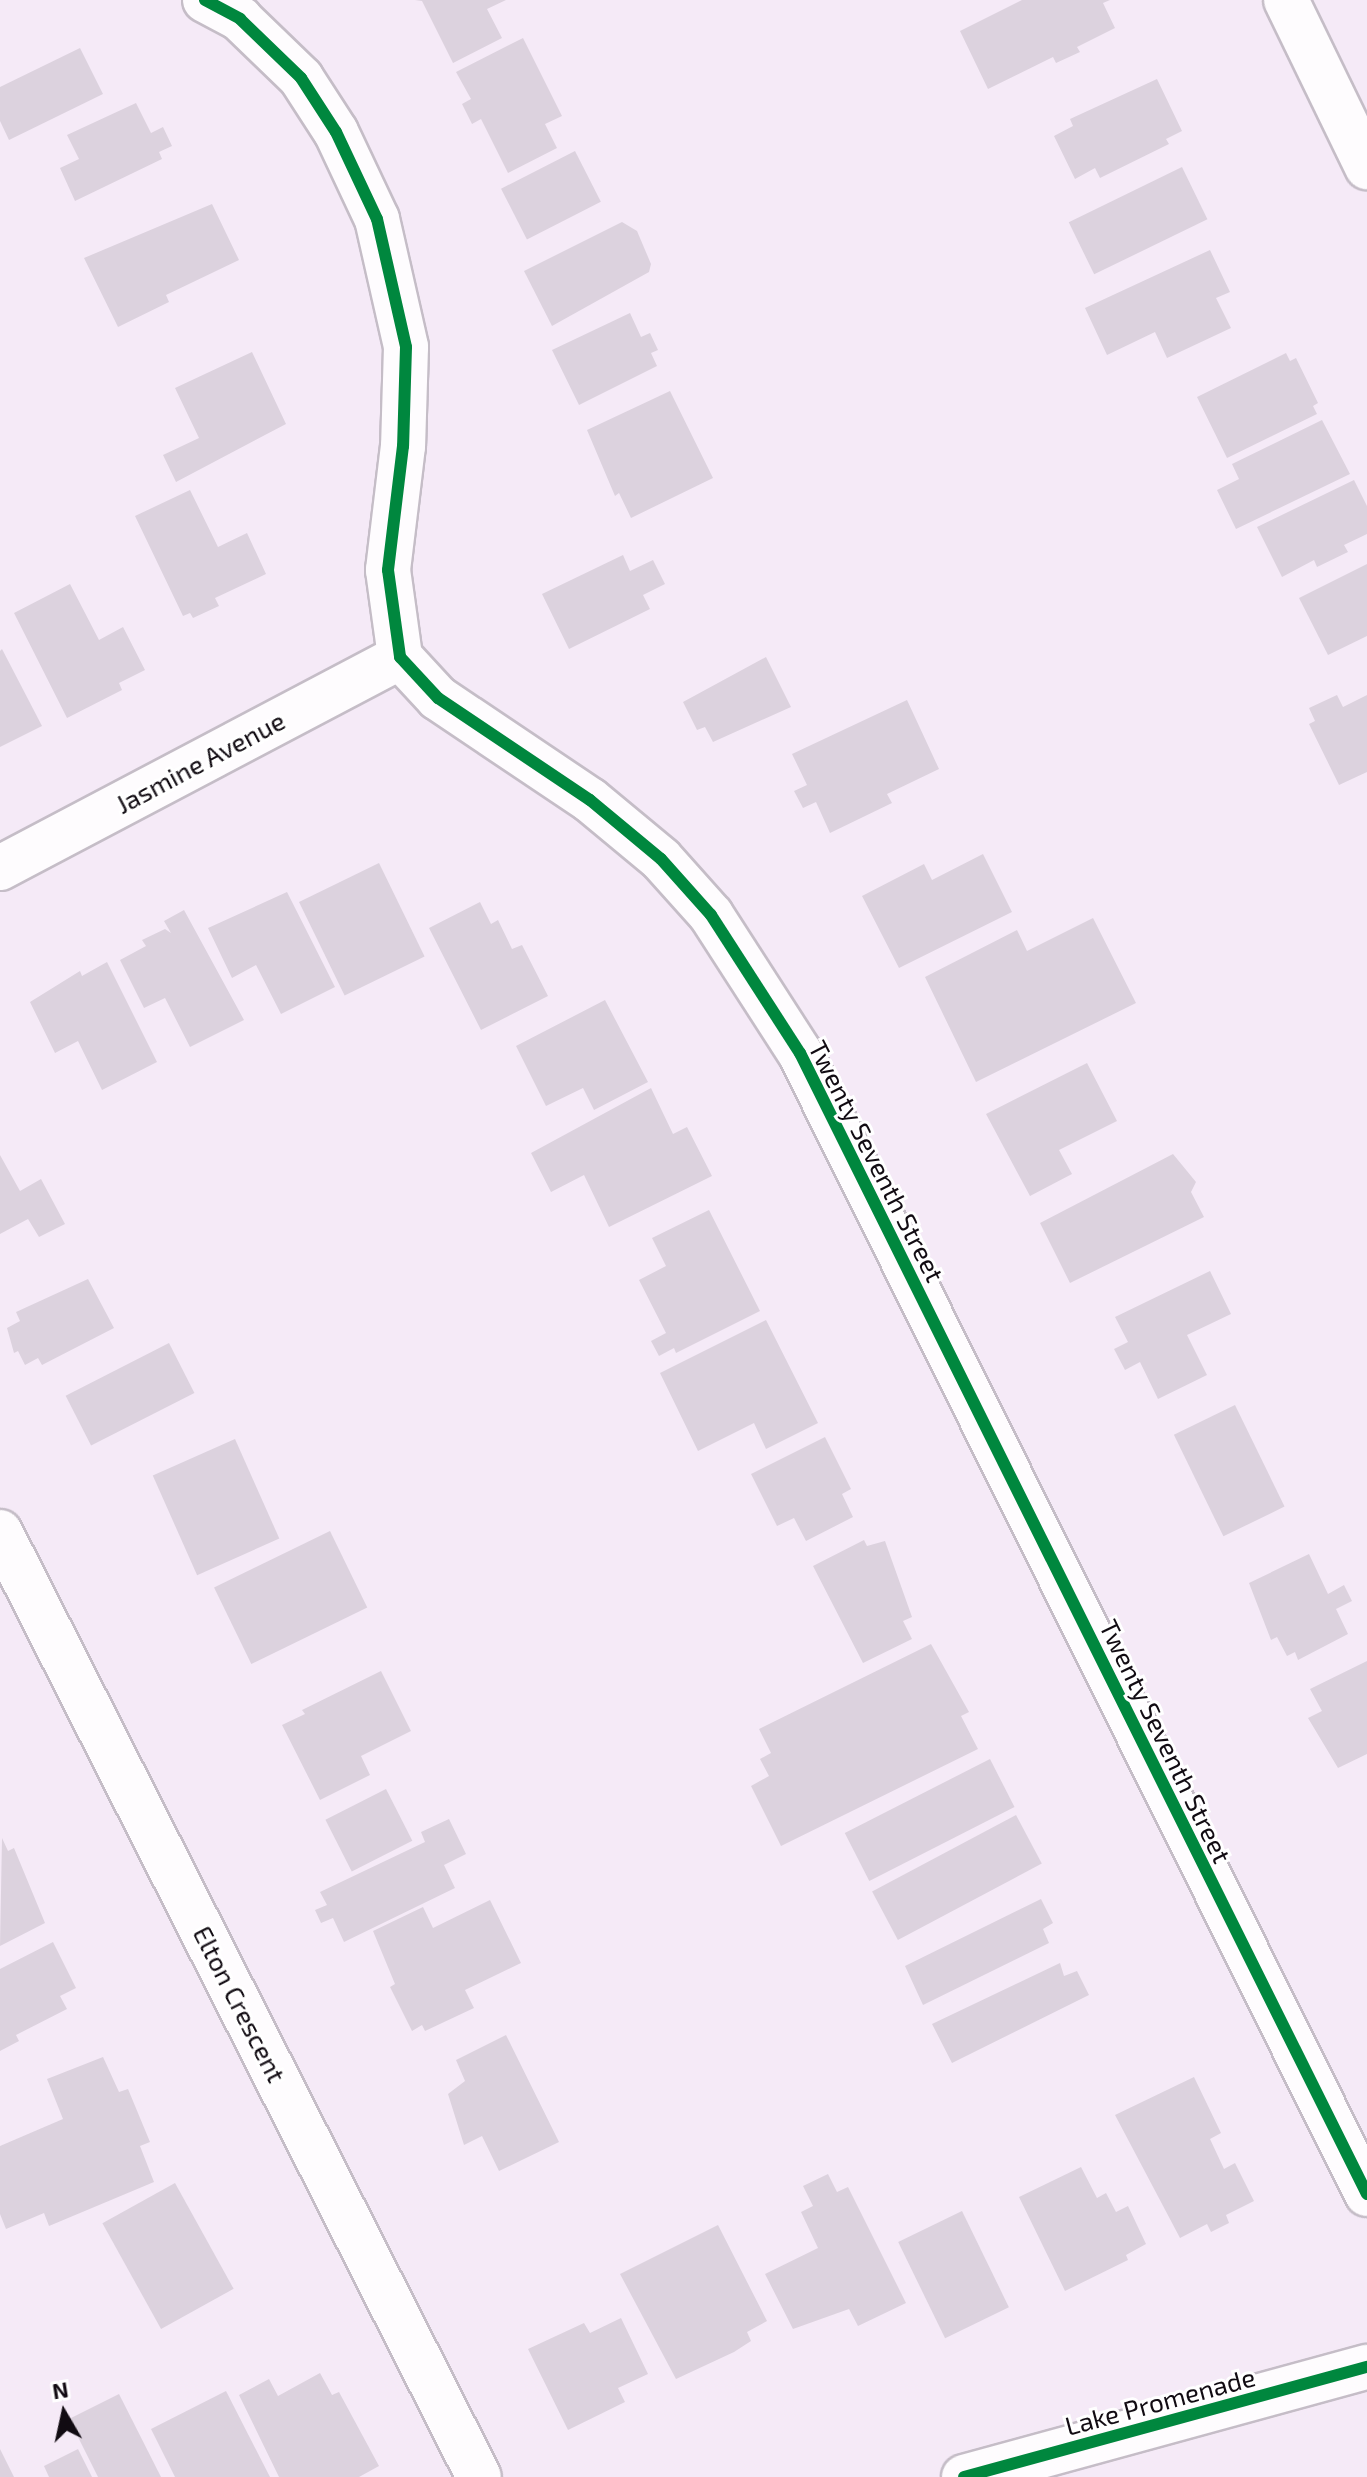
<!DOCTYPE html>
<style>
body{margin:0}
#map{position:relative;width:1367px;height:2477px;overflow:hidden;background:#f5eaf7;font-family:"Exo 2",sans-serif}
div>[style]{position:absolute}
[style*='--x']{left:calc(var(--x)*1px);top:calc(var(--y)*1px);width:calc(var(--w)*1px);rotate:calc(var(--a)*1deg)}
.building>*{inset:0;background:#dcd2de;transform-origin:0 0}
.roads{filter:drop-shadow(2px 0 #c5bdc7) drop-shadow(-2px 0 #c5bdc7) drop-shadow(0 2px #c5bdc7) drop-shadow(0 -2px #c5bdc7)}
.minor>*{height:44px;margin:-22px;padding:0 22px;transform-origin:22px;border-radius:22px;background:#fefcfe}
.cycleway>*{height:12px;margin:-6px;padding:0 6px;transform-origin:6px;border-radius:6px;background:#00873e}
span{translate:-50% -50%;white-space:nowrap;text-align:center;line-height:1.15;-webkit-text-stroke:6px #fff;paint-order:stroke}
.street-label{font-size:26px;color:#110b12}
.north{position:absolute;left:24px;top:2373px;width:80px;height:80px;-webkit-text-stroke:6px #fff;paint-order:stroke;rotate:351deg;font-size:22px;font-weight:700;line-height:32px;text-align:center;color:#110b12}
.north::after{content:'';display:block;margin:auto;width:28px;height:36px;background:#110b12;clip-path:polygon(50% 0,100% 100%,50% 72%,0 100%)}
</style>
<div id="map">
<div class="building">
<div style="clip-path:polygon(415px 0,506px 0,487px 9px,502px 38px,453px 63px,422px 1px)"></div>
<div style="clip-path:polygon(1022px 0,1110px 0,1103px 3px,1115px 28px,1077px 47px,1080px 52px,1056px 63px,1053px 57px,988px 89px,960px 31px)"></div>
<div style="clip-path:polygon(523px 38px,562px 116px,545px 124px,557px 148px,508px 173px,481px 119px,472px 124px,462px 104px,471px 99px,456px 72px)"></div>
<div style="clip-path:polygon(80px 48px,103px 94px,9px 140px,0 121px,0 87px)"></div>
<div style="clip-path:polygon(1157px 79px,1182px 131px,1166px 139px,1169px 144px,1100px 178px,1095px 168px,1075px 179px,1054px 136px,1073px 126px,1070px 119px)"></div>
<div style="clip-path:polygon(136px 103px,151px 133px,163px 127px,172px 146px,159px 152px,162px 159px,75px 201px,60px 168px,79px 159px,67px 135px)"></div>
<div style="left:575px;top:151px;width:57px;height:83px;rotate:63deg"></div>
<div style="left:1182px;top:167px;width:58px;height:126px;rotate:64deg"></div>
<div style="clip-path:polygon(212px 204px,239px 260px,166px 295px,169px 302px,118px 327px,84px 258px)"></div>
<div style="clip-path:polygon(622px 222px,637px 231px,651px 264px,649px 272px,552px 326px,524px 271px)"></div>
<div style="clip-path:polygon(1210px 250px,1230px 292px,1216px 298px,1231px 328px,1167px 358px,1155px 332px,1107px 355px,1085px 308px)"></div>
<div style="clip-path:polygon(630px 313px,641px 337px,650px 333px,658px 350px,651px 353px,657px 366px,579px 405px,552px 350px)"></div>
<div style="clip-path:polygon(252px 352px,286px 424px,176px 482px,163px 455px,199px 438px,175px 388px)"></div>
<div style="clip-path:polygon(1286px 353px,1290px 361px,1296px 358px,1318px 403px,1313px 406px,1317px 414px,1227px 458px,1197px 397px)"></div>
<div style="clip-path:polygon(670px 391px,713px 478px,631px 518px,619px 493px,615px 496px,587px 430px)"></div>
<div style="clip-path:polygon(1322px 420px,1350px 474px,1236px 529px,1217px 490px,1239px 479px,1232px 464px)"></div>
<div style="clip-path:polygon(1354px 480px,1367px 506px,1367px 534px,1344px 545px,1348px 552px,1317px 567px,1314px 560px,1282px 577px,1257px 527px)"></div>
<div style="clip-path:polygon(190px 490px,218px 547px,247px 533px,266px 574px,215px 598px,219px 606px,193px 618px,190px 613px,183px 616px,135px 516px)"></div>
<div style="clip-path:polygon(623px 555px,630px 571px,653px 560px,665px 584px,643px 595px,650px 609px,569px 649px,542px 594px)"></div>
<div style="clip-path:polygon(1367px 564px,1367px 636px,1328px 655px,1299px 598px)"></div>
<div style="clip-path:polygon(70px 584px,99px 640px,123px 627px,145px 670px,119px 683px,122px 690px,67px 718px,14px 613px)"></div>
<div style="clip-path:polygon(2px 649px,42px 726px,0 747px,0 651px)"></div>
<div style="clip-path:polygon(766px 657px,791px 707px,713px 742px,705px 727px,697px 730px,683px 702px)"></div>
<div style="clip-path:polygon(1337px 695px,1343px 707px,1367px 695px,1367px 772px,1339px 785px,1309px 724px,1315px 721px,1309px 708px)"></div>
<div style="clip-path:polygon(907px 700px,939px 769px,887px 794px,892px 803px,830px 833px,816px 802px,803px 808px,794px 791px,807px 785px,792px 754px)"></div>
<div style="clip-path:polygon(983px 854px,1012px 912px,899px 968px,862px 896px,924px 864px,932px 880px)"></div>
<div style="left:379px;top:863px;width:104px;height:89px;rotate:64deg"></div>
<div style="clip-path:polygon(287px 892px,335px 987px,281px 1014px,256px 965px,232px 978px,208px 928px)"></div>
<div style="clip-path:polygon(480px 902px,491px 924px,498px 920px,512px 949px,522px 945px,548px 996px,481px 1030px,429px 928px)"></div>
<div style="clip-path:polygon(184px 910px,244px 1020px,190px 1047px,165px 998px,144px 1008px,120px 960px,146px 946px,142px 940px,165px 929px,171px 933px,164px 921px)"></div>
<div style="clip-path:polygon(1093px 918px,1136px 1003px,976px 1082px,925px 977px,1017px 930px,1027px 951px)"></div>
<div style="clip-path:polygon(107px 962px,157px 1062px,102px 1090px,78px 1041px,55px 1053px,30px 1002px,80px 971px,82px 976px)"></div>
<div style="clip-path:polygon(605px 1000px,648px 1082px,594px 1110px,583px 1088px,546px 1106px,516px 1046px)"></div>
<div style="clip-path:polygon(1087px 1063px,1117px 1121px,1059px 1150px,1072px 1174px,1030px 1196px,986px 1114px)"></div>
<div style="clip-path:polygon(651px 1088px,673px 1134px,687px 1127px,712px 1176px,609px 1227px,584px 1175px,551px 1192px,531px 1153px)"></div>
<div style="clip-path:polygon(1173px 1154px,1196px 1182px,1191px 1192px,1204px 1217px,1070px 1283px,1040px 1223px)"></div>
<div style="clip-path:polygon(0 1155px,20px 1191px,41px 1179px,65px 1224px,39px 1237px,28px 1219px,0 1234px)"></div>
<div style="clip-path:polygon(709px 1210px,760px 1311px,676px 1353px,674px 1348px,659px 1356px,651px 1341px,666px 1333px,639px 1280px,666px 1266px,652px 1238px)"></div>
<div style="clip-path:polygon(1210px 1271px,1231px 1314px,1187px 1335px,1207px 1375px,1158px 1399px,1140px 1362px,1125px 1370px,1114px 1349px,1128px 1342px,1115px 1317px)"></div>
<div style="clip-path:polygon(88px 1279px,114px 1328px,42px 1365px,38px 1358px,25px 1365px,18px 1351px,14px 1353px,7px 1328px,20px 1321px,16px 1312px)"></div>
<div style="clip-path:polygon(766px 1320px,818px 1423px,766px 1449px,754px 1423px,698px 1451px,660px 1373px)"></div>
<div style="left:169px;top:1343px;width:56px;height:116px;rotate:63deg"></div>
<div style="left:1235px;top:1405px;width:113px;height:68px;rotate:64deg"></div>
<div style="clip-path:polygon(825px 1437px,851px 1489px,842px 1494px,853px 1517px,806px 1541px,794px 1518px,777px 1526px,751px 1474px)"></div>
<div style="left:235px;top:1439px;width:109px;height:90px;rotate:66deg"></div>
<div style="left:330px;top:1531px;width:85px;height:129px;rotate:64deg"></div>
<div style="clip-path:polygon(864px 1540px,867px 1546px,885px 1541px,912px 1617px,903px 1621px,912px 1639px,863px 1663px,813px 1566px)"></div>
<div style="clip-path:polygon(1309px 1554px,1328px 1594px,1344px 1585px,1352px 1601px,1336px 1609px,1348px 1634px,1298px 1660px,1295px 1652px,1287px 1656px,1277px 1637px,1271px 1640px,1249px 1583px)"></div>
<div style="clip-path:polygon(931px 1644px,969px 1712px,961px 1716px,978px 1749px,781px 1846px,751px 1786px,769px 1776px,760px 1759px,771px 1753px,759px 1729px)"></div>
<div style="clip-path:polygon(1367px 1661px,1367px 1754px,1338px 1768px,1308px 1718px,1322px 1711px,1310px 1689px)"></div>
<div style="clip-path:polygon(381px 1671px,411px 1731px,361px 1756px,370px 1775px,320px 1800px,282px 1725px,305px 1714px,302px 1710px)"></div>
<div style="left:990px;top:1759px;width:54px;height:163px;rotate:63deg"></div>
<div style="left:386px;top:1789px;width:58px;height:68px;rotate:63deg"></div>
<div style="left:1016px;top:1815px;width:55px;height:163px;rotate:62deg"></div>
<div style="clip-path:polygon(449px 1819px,466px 1854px,444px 1865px,455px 1888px,344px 1942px,333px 1918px,321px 1923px,315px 1910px,327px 1905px,320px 1892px,425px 1842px,421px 1832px)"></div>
<div style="clip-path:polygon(2px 1838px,8px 1851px,14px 1848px,45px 1923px,0 1946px)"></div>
<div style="clip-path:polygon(1041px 1899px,1053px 1923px,1043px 1929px,1049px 1943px,923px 2005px,905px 1966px)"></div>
<div style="clip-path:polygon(490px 1900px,521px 1963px,465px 1990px,474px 2008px,425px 2031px,422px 2025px,412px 2031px,390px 1987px,395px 1984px,373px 1931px,423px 1907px,433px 1928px)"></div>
<div style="clip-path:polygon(53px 1942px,76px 1988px,60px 1996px,67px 2009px,16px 2035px,19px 2041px,0 2051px,0 1969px)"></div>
<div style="clip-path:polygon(1060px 1963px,1064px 1976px,1077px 1971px,1089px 1995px,952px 2063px,932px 2024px)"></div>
<div style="clip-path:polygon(506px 2035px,559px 2142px,499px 2171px,482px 2136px,464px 2145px,448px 2094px,465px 2081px,456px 2060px)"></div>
<div style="clip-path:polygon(103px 2057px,119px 2092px,128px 2089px,150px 2142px,140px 2146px,154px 2182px,49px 2226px,44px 2213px,6px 2229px,0 2214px,0 2146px,63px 2119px,47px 2079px)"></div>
<div style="clip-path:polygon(1194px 2077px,1221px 2133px,1210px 2139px,1224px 2169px,1235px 2163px,1254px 2201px,1226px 2215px,1229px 2223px,1211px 2232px,1207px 2224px,1180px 2238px,1115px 2115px)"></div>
<div style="clip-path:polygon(1081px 2167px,1097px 2198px,1106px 2193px,1116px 2212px,1128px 2206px,1146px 2244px,1126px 2255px,1128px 2260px,1065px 2291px,1019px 2197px)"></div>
<div style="clip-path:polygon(828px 2174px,837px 2192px,848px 2187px,906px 2303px,858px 2326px,849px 2309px,793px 2329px,765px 2274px,818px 2248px,801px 2212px,813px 2206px,803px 2186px)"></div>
<div style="left:175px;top:2183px;width:121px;height:83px;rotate:61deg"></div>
<div style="left:962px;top:2211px;width:107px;height:71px;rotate:64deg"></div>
<div style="clip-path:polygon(718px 2225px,767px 2321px,747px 2332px,751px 2341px,734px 2352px,676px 2379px,620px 2274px)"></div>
<div style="clip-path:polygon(621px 2318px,648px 2374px,618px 2388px,625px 2402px,568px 2430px,528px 2349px,584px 2323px,590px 2333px)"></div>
<div style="clip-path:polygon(320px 2373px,332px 2395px,339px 2392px,379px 2466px,359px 2477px,279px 2477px,239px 2395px,269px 2379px,278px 2396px)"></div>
<div style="clip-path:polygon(226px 2391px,270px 2477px,175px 2477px,151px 2429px)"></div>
<div style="clip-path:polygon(119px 2394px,161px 2477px,98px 2477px,69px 2419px)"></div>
<div style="clip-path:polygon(0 2449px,14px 2477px,0 2477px)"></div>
<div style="clip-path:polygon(78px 2449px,92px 2477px,49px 2477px,44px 2466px)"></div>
</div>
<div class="roads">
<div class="minor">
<div style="--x:205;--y:0;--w:40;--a:28"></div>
<div style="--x:240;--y:19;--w:85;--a:44"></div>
<div style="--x:301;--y:78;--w:64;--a:57.1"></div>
<div style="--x:336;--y:132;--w:96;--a:64.8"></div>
<div style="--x:377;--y:219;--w:131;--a:77.2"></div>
<div style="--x:406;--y:347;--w:99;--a:91.7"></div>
<div style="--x:403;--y:446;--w:125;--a:96.9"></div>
<div style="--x:388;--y:570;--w:88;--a:82.1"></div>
<div style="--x:400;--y:657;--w:56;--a:47.2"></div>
<div style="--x:438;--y:698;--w:183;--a:33.9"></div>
<div style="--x:590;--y:800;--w:92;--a:39.7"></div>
<div style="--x:661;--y:859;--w:75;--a:48.2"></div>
<div style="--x:711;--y:915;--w:164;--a:57.2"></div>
<div style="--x:800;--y:1053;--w:1274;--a:63.58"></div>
<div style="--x:1286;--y:0;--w:186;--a:64.1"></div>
<div style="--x:0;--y:868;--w:452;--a:-27.8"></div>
<div style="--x:0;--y:1532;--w:1059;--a:63.12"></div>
<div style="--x:964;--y:2477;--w:418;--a:-15.3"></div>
</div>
</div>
<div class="cycleway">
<div style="--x:205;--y:0;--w:40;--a:28"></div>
<div style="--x:240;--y:19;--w:85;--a:44"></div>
<div style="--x:301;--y:78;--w:64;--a:57.1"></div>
<div style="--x:336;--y:132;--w:96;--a:64.8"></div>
<div style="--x:377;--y:219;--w:131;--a:77.2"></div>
<div style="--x:406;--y:347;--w:99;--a:91.7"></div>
<div style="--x:403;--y:446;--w:125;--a:96.9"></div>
<div style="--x:388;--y:570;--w:88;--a:82.1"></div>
<div style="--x:400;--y:657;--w:56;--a:47.2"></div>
<div style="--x:438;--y:698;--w:183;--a:33.9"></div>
<div style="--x:590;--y:800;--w:92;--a:39.7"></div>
<div style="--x:661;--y:859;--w:75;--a:48.2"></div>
<div style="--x:711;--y:915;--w:164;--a:57.2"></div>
<div style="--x:800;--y:1053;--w:1274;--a:63.58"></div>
<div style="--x:964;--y:2477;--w:418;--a:-15.3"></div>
</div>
<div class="street-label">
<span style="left:200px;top:762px;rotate:-28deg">Jasmine Avenue</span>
<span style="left:877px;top:1161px;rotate:63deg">Twenty Seventh Street</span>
<span style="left:1166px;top:1741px;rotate:64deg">Twenty Seventh Street</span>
<span style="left:240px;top:2004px;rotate:63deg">Elton Crescent</span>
<span style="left:1160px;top:2401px;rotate:-15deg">Lake Promenade</span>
</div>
<div class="north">N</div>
</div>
